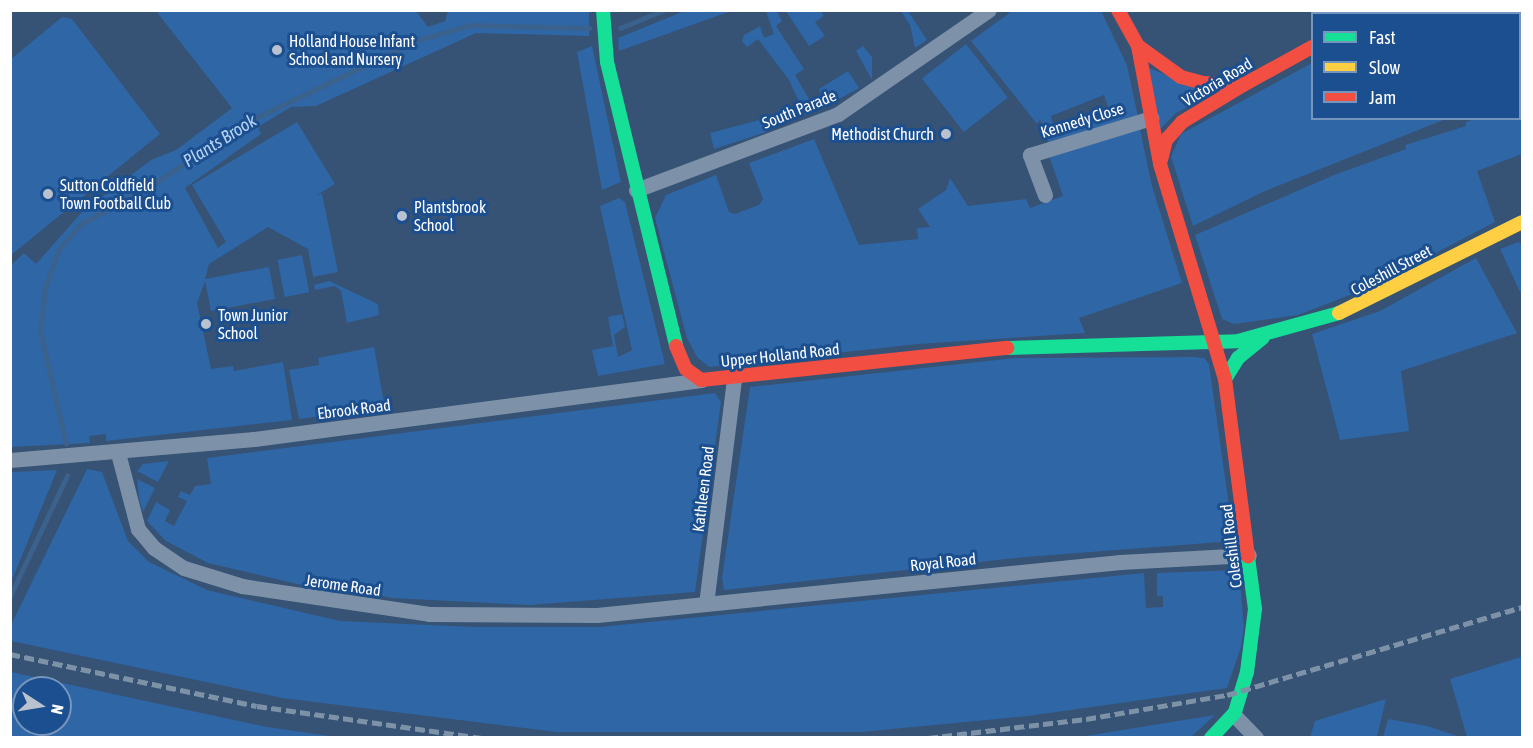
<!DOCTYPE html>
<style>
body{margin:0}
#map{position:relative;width:1533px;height:748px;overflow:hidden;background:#365274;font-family:"Asap Condensed",sans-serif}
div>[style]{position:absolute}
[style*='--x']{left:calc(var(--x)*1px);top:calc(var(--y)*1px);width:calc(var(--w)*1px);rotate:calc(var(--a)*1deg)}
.green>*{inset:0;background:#2f66a5;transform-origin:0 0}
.stream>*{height:4.5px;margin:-2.25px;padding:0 2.25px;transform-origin:2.25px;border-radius:2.25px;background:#3b618d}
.street>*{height:15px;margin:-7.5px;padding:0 7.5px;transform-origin:7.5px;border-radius:7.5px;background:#7d92a8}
.fast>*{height:14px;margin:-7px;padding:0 7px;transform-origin:7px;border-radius:7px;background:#16e098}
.slow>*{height:14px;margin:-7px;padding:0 7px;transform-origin:7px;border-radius:7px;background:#ffcf43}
.jam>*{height:14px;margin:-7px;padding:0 7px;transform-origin:7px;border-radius:7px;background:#f24e42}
.rail>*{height:4.5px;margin-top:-2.25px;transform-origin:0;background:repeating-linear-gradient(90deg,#7e92a7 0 10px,transparent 0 14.5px)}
.dots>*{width:16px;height:16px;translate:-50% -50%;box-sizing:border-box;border:3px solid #1b4f8f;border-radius:50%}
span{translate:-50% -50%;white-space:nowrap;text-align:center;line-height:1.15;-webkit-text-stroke:6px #1b4f8f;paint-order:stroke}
.poi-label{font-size:16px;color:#fff}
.left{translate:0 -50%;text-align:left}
.right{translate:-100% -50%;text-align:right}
.street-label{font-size:16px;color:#fff}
.water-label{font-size:18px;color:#b5d3f5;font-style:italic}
.frame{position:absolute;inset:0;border:12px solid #fff;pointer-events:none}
.legend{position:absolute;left:1311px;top:12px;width:210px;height:108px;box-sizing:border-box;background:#1b4f8f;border:2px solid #7695bc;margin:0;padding:8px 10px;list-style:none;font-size:18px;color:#fff}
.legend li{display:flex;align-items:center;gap:12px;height:30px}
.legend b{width:30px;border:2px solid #7695bc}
.north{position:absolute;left:12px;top:676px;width:60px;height:60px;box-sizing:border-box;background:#1b4f8f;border:2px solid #7695bc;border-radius:50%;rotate:102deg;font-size:16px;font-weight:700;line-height:24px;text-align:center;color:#fff}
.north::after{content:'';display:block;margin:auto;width:21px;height:27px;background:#b9c2ce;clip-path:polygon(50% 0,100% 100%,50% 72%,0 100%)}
</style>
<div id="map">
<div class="green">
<div style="clip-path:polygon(687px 10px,731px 11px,619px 51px,618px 38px)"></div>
<div style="clip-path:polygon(156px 11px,416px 11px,428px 27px,445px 21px,448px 11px,589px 11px,589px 36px,476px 33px,316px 106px,291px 107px,258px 127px,261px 134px,185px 188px,218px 248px,226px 242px,192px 185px,297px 122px,335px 184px,317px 195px,322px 194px,338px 272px,313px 277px,308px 249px,268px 227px,209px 264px,205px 279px,269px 267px,275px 299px,211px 311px,205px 281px,197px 303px,211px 369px,233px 366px,234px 371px,283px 362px,292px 420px,106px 441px,106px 434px,89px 436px,90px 443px,11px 447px,11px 265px,24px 253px,36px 264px,82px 212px,151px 160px,176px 150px,232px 108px)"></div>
<div style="clip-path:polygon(766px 11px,777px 11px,782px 21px,776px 26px,804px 69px,795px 75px,816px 111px,805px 115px,789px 80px,758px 39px,747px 47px,742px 41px,744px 35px,760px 26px,764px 38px,774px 34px)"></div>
<div style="clip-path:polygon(786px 11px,821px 11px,824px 16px,815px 22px,825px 36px,809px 46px)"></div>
<div style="clip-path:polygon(901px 11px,908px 11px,927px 40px,915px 48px,910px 25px)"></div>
<div style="clip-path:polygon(1012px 11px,1101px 11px,1127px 65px,1138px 117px,1049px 144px,1047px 137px,1110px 113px,1104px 95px,1051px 116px,1053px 125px,1044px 128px,1040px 120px,1037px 124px,971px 41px)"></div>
<div style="clip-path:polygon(1411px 11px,1501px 10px,1503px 13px,1406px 13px)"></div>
<div style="clip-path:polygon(62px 17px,72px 19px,160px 134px,11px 255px,11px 59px)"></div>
<div style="left:966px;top:44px;width:68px;height:56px;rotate:52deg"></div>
<div style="clip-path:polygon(592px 46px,621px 182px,602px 190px,577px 52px)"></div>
<div style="clip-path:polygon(863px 46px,872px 57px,872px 80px,856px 51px)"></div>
<div style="clip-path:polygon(1312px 63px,1312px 118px,1446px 119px,1265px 191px,1193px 226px,1171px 157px,1181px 134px)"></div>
<div style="clip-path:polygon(1149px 68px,1212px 94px,1176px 113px,1160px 129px)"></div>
<div style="clip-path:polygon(848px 71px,859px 88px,825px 107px,819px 89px)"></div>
<div style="clip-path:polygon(1522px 96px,1522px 154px,1477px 171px,1495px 222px,1373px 286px,1298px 315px,1234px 324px,1222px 319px,1195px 235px,1334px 175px,1406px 149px,1405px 145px,1466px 126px,1466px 122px,1474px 119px,1520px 118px)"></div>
<div style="clip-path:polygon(763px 119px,766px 132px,714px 149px,710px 133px)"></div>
<div style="clip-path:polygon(1140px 129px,1152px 186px,1182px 283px,1079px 318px,1085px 333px,918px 344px,709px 367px,697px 357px,687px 338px,655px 218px,666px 195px,716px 175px,729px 212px,735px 214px,759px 205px,763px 199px,749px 163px,814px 139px,859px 245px,918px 239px,917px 228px,930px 227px,918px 209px,946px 190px,950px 178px,968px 206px,1026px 199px,1030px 208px,1063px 196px,1049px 156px)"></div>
<div style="clip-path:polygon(619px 198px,625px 202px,665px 364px,598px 376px,592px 350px,613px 346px,608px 317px,622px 314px,625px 327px,614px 335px,618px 357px,632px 350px,600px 206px)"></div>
<div style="clip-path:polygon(1519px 242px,1522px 247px,1522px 296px,1500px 249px)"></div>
<div style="left:302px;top:255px;width:38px;height:25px;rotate:79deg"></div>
<div style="clip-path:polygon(1476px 258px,1517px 333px,1401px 371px,1409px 431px,1340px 440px,1312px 334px,1380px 311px)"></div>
<div style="clip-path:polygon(329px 281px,378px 304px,379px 315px,347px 323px,341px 291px,335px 286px,315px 290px,314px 285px)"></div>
<div style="clip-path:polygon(374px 347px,385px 408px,299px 419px,289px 370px,319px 365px,318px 358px)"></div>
<div style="clip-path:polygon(1192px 357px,1204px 358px,1209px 364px,1234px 541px,1026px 557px,724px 590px,722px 578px,750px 387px,1015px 358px)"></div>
<div style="clip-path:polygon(715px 393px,721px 402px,695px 592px,530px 605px,391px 598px,347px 586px,310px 587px,208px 563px,166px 541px,147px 521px,156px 502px,170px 510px,165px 521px,174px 526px,187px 501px,178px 497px,181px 491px,190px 495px,195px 486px,211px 484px,207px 458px)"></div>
<div style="clip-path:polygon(169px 461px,158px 482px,137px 471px,143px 464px)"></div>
<div style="clip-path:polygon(87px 469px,102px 472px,128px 541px,149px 562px,207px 590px,340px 621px,474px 627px,599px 627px,1144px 573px,1146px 608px,1163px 607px,1163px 596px,1157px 596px,1157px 573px,1239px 570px,1244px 627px,1241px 647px,1227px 688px,1028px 716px,861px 732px,557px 732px,282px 698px,11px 641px,11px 625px)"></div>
<div style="clip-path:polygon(57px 470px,12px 580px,11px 583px,11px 472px)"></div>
<div style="clip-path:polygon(137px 479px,155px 488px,143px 512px,139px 498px)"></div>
<div style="clip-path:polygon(1521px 657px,1522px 737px,1467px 737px,1450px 679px)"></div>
<div style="clip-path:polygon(evenodd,11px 672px,267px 727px,337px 737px,11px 737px,11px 672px,24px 688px,60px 688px,60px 724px,24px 724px,24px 688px)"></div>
<div style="clip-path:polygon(1386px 699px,1377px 737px,1310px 737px,1315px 721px)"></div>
<div style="clip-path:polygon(1215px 715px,1191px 737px,1079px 737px)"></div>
<div style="clip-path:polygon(1388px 719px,1427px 726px,1460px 737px,1383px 737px)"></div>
</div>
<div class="stream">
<div style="--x:620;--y:28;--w:48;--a:-22.2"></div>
<div style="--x:66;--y:444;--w:116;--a:-103"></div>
<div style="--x:40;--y:331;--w:43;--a:-83.4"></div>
<div style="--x:45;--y:288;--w:41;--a:-70.3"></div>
<div style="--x:59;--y:249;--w:33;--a:-49"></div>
<div style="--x:81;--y:224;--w:81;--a:-28.8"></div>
<div style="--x:152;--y:185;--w:110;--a:-33.8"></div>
<div style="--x:243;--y:124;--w:194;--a:-25.6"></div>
<div style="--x:418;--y:40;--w:55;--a:-15.8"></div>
<div style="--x:471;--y:25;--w:118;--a:1.5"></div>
<div style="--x:10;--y:596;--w:133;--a:-64.6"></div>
</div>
<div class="street">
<div style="--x:636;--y:190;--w:216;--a:-20.6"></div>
<div style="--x:838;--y:114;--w:183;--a:-34.6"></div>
<div style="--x:1045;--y:195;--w:43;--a:-110.6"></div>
<div style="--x:1030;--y:155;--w:127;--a:-17"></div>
<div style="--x:118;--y:453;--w:79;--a:75.3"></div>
<div style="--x:138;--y:529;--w:25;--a:50"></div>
<div style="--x:154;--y:548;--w:36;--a:34"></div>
<div style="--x:184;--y:568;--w:61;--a:17.2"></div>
<div style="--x:242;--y:586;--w:189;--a:8.5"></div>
<div style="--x:429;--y:614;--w:168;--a:0.3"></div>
<div style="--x:597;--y:615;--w:526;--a:-5.79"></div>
<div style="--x:1120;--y:562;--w:129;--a:-3.1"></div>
<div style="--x:10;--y:460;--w:245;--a:-4.9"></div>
<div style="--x:254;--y:439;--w:451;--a:-7.5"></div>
<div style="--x:706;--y:604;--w:228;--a:-82.9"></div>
<div style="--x:1234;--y:715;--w:32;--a:46"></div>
</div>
<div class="fast">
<div style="--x:603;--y:10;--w:52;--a:85.6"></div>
<div style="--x:607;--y:62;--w:292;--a:76.3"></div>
<div style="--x:1374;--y:14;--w:7;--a:-34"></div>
<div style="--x:1007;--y:348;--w:231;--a:-1.7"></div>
<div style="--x:1238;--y:341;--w:105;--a:-15.5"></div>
<div style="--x:1225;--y:379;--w:25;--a:-58"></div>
<div style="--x:1238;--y:358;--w:32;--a:-39"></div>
<div style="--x:1211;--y:738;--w:35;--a:-47"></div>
<div style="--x:1235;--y:712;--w:42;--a:-73.3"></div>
<div style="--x:1247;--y:672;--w:64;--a:-82.8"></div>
<div style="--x:1255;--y:609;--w:52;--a:-97.7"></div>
</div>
<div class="slow">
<div style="--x:1339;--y:313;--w:204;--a:-26.4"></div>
</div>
<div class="jam">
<div style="--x:1118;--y:10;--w:41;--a:60.9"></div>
<div style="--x:1138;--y:46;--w:53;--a:35.8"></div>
<div style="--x:1181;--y:77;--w:24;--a:15"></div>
<div style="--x:1204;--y:83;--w:39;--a:3"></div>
<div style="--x:1243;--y:85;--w:79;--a:-28.8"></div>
<div style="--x:1138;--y:46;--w:120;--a:79.4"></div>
<div style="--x:1160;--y:164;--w:225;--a:73.2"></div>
<div style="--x:1225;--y:379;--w:179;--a:82.6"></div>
<div style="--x:1161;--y:160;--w:21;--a:-76"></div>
<div style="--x:1166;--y:140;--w:24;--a:-48"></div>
<div style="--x:1182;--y:122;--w:71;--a:-31.2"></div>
<div style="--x:676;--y:346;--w:25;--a:67"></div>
<div style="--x:686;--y:369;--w:19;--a:36"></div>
<div style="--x:701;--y:380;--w:308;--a:-6"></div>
</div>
<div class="rail">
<div style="--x:10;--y:654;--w:252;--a:11.9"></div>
<div style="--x:257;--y:706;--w:227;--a:8.1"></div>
<div style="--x:928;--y:738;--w:159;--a:-6.9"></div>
<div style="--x:1086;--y:719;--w:143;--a:-9.7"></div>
<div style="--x:1227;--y:695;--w:308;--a:-16.6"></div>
</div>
<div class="dots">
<div style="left:277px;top:50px;background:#b9c2ce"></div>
<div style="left:946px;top:134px;background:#b9c2ce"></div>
<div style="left:48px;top:194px;background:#b9c2ce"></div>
<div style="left:402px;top:216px;background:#b9c2ce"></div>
<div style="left:206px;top:324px;background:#b9c2ce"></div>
</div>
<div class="poi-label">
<span class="left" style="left:289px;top:50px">Holland House Infant<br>School and Nursery</span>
<span class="right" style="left:934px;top:134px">Methodist Church</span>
<span class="left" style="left:60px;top:194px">Sutton Coldfield<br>Town Football Club</span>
<span class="left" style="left:414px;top:216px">Plantsbrook<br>School</span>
<span class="left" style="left:218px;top:324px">Town Junior<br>School</span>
</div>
<div class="street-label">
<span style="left:1217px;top:82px;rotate:-31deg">Victoria Road</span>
<span style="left:799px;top:109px;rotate:-22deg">South Parade</span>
<span style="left:1082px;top:120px;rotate:-17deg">Kennedy Close</span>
<span style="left:1391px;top:270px;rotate:-28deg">Coleshill Street</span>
<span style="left:780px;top:355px;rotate:-6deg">Upper Holland Road</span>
<span style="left:354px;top:409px;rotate:-7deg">Ebrook Road</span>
<span style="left:703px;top:489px;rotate:-83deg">Kathleen Road</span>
<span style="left:1231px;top:546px;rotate:-97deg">Coleshill Road</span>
<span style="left:943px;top:562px;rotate:-6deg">Royal Road</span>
<span style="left:343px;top:585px;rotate:8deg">Jerome Road</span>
</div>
<div class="water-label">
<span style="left:220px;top:141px;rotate:-32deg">Plants Brook</span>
</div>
<div class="frame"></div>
<ul class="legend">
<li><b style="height:8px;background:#16e098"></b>Fast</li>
<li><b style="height:8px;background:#ffcf43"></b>Slow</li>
<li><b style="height:8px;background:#f24e42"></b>Jam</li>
</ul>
<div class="north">N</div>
</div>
